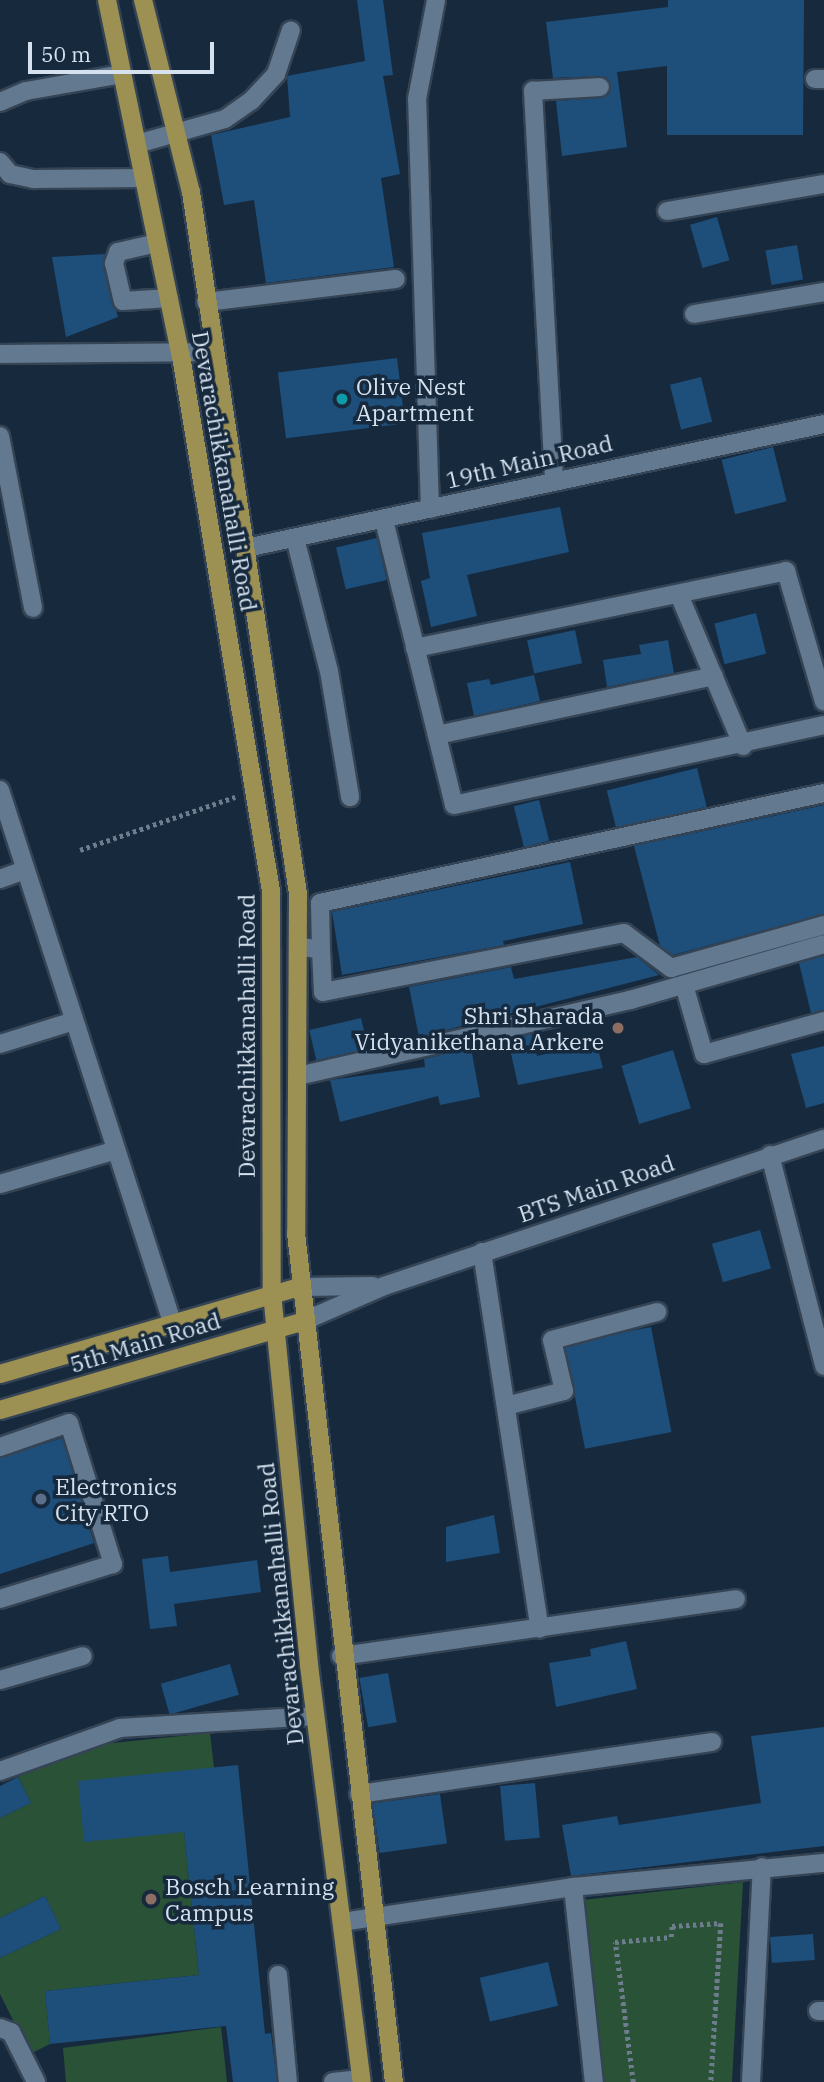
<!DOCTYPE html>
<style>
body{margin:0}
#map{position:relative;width:824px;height:2082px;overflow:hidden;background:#172a3d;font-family:"IBM Plex Serif",serif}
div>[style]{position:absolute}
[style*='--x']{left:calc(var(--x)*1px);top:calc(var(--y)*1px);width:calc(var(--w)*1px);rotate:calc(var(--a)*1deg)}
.green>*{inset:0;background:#295237}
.building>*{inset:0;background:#1e4e7a;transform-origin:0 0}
.path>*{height:4.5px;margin-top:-2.25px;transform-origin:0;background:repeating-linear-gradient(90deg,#6d7d8d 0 3.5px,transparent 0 7px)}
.roads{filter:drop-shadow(2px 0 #354454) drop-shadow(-2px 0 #354454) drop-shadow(0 2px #354454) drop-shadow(0 -2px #354454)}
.minor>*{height:18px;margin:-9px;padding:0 9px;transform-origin:9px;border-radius:9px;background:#637990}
.major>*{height:18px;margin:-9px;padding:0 9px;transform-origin:9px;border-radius:9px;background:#9d9053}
.dots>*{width:19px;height:19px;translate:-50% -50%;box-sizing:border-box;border:4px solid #172a3d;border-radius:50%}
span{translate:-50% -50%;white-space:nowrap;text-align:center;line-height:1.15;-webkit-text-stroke:7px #172a3d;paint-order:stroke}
.poi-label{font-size:23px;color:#d5e1ee}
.left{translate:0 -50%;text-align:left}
.right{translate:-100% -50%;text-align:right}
.street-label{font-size:23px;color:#d5e1ee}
.scale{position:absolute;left:28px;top:42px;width:186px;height:32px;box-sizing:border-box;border:4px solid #d5e1ee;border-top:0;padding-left:9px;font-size:21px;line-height:24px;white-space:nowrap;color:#d5e1ee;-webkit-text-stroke:5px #172a3d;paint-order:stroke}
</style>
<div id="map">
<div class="green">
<div style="clip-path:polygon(210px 1733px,214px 1768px,184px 1832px,199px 1975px,45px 1991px,50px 2044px,30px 2054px,0 1994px,0 1958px,61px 1929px,45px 1896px,0 1918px,0 1818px,31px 1803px,18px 1777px,74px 1747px)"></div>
<div style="clip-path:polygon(743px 1882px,732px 2082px,598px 2082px,574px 1901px)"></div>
<div style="clip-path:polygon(221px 2027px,227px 2082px,66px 2082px,63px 2048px)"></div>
</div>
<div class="building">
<div style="clip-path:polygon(357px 0,383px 0,393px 75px,383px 76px,400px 174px,381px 178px,394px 267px,266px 283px,254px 200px,224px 205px,211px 135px,290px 117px,287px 76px,365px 61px)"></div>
<div style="clip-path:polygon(668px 0,804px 0,803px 135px,667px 135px,667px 66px,617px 72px,627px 147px,562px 156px,556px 101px,601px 98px,611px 86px,600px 76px,553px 78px,546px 22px,668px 7px)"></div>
<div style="left:717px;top:217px;width:45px;height:28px;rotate:74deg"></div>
<div style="left:797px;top:245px;width:35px;height:32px;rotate:80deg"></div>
<div style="clip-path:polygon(105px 254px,103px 266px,118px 317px,66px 337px,52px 257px)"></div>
<div style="left:397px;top:358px;width:66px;height:120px;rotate:83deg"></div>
<div style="left:701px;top:377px;width:46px;height:32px;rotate:76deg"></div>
<div style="left:773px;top:447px;width:56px;height:53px;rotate:76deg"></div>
<div style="clip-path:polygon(560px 507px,569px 552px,467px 575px,477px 616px,431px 627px,421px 581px,430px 578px,422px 533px)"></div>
<div style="left:377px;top:538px;width:43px;height:42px;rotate:77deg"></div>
<div style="left:756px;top:613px;width:42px;height:43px;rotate:76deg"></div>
<div style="left:575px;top:630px;width:34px;height:49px;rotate:78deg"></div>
<div style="clip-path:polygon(668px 640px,674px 673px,607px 687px,603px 660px,641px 654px,639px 645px)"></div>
<div style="clip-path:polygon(534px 675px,540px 701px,474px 716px,467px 683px,489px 679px,491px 685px)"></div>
<div style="left:697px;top:768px;width:40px;height:93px;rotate:76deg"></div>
<div style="left:539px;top:800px;width:42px;height:26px;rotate:76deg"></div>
<div style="clip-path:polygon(824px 805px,824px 914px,673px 955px,660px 946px,634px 846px)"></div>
<div style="clip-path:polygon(570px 862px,583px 924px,503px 941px,504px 945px,342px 975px,332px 912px)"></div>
<div style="clip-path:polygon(824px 956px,824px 1010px,811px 1013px,799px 963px)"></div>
<div style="clip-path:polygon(637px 957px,659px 975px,419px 1037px,409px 987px,511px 967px,514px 979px)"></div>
<div style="left:361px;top:1018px;width:31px;height:53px;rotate:77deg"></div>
<div style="clip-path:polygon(532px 1034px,537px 1056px,596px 1042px,603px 1068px,518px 1085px,508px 1040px)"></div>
<div style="clip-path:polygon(824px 1046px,824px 1103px,806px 1108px,791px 1054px)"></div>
<div style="clip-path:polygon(471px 1048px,480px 1097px,440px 1105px,438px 1096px,340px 1122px,330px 1080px,425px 1067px,424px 1059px)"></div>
<div style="left:673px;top:1050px;width:61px;height:54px;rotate:73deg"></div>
<div style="left:760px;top:1230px;width:40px;height:50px;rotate:74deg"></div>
<div style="left:651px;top:1327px;width:107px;height:88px;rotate:79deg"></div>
<div style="clip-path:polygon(62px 1438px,94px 1543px,0 1574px,0 1458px)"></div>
<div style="clip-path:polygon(494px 1515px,500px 1553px,446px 1562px,446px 1527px)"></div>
<div style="clip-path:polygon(168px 1556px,170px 1572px,257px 1560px,261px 1592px,174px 1604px,177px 1626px,150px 1629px,142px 1559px)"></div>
<div style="clip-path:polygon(626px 1641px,637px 1689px,556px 1707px,549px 1663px,591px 1656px,590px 1649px)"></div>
<div style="left:230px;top:1664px;width:32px;height:72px;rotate:74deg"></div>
<div style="left:388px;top:1673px;width:50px;height:29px;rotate:80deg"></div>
<div style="clip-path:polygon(824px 1727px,824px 1846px,571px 1876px,562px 1825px,617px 1816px,619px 1825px,761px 1803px,751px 1736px)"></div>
<div style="clip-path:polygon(238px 1765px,265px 2034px,271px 2033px,277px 2082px,233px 2082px,226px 2026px,50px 2044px,45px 1991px,199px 1975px,184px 1832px,84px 1842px,78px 1781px)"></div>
<div style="clip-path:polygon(18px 1777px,31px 1803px,0 1818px,0 1786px)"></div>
<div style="left:535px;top:1783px;width:55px;height:35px;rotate:85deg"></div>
<div style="left:440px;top:1794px;width:50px;height:68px;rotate:82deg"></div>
<div style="clip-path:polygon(45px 1896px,61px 1929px,0 1958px,0 1918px)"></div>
<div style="left:813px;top:1934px;width:26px;height:43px;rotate:86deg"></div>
<div style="left:548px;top:1962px;width:45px;height:70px;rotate:77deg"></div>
</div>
<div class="path">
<div style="--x:80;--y:850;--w:164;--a:-18.9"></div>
<div style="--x:633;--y:2082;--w:141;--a:-97.3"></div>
<div style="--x:615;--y:1942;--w:56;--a:-5.1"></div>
<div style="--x:671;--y:1937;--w:11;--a:-85"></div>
<div style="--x:672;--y:1926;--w:49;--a:-3.5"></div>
<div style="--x:721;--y:1923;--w:159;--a:93.6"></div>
</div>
<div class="roads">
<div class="minor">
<div style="--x:815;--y:79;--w:9;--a:0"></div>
<div style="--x:0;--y:102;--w:28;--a:-23"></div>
<div style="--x:26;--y:91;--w:97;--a:-10"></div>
<div style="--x:137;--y:144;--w:91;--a:-15.9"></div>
<div style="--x:225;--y:119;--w:32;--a:-35"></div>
<div style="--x:251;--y:101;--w:37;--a:-47"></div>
<div style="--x:276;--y:74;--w:46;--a:-71.2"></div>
<div style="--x:0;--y:162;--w:16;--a:50"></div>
<div style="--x:10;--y:174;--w:25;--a:12"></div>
<div style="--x:34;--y:179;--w:110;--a:-0.5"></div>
<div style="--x:667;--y:211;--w:159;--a:-9.8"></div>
<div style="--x:157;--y:243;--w:40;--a:167"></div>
<div style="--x:118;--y:252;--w:12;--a:110"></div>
<div style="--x:114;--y:263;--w:39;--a:77"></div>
<div style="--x:123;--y:301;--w:46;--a:-3.7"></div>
<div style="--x:206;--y:302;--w:191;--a:-6.9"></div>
<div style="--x:694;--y:314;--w:132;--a:-9.6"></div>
<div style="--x:0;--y:354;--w:213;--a:-0.5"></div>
<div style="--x:0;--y:436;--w:175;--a:79.1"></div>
<div style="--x:554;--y:479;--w:389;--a:-93.1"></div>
<div style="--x:533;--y:91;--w:67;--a:-3.4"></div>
<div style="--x:430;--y:509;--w:410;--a:-91.8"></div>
<div style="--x:417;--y:99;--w:101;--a:-79.1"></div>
<div style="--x:384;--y:520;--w:293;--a:76.2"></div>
<div style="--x:454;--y:805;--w:379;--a:-12.2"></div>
<div style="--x:295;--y:538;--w:137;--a:75.7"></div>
<div style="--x:329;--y:671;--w:128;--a:80.5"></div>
<div style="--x:246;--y:548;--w:591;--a:-12.11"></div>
<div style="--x:680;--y:597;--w:162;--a:67.1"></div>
<div style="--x:415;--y:648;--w:379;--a:-11.7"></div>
<div style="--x:786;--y:571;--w:136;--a:73.8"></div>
<div style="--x:437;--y:735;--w:283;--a:-12"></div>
<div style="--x:0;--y:790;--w:559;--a:72.08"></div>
<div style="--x:0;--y:879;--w:27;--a:-20"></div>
<div style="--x:298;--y:946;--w:23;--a:10"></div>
<div style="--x:321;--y:950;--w:47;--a:-91.2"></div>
<div style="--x:320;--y:903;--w:516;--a:-12.31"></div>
<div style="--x:321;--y:950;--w:42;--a:87.3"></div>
<div style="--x:323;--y:992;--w:307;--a:-11.1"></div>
<div style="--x:624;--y:933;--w:59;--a:36.7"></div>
<div style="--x:671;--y:968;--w:159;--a:-15.7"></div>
<div style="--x:684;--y:985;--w:72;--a:73.8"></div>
<div style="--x:704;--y:1054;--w:124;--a:-15.4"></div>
<div style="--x:0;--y:1044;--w:77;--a:-17.3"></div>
<div style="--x:298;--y:1076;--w:341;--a:-12.9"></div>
<div style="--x:630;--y:1000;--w:202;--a:-16.1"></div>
<div style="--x:770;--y:1155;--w:218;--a:75.6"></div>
<div style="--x:0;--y:1184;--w:121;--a:-16.3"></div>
<div style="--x:482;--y:1252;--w:381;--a:81.3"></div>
<div style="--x:300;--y:1287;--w:73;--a:-0.8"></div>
<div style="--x:304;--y:1321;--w:87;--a:-23.6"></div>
<div style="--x:384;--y:1286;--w:464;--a:-18.5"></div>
<div style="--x:506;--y:1406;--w:60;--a:-14.5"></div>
<div style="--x:564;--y:1391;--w:52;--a:-103.2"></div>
<div style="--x:552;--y:1340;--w:109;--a:-14.9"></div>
<div style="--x:0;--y:1447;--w:73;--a:-19.2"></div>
<div style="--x:69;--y:1423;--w:148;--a:72.7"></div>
<div style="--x:113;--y:1564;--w:118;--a:162.8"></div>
<div style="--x:341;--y:1656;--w:399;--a:-8.2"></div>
<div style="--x:0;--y:1680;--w:86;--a:-16.1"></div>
<div style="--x:0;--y:1771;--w:127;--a:-19.7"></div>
<div style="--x:120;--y:1728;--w:195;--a:-3.5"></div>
<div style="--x:359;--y:1794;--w:357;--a:-8.4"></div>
<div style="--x:573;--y:1887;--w:196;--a:83.9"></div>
<div style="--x:342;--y:1922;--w:234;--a:-8.6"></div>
<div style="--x:573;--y:1887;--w:252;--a:-5.5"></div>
<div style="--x:278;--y:1975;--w:107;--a:84.7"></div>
<div style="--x:818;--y:2011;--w:6;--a:0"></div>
<div style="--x:0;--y:2028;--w:12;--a:20"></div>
<div style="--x:11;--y:2032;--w:56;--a:63.4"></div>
<div style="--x:333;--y:2082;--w:28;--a:-6"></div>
<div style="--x:751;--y:2082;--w:215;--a:-87.1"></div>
</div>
<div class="major">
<div style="--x:107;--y:0;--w:364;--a:78.3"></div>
<div style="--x:181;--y:356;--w:543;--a:80.45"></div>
<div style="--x:271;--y:891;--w:402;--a:89.9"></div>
<div style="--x:272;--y:1293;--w:374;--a:84.3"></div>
<div style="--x:309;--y:1665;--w:420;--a:82.8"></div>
<div style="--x:143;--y:0;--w:198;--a:76"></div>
<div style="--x:191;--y:192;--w:710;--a:81.33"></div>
<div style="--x:298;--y:894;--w:339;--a:90.3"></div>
<div style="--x:296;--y:1233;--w:855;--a:83.42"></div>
<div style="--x:0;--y:1374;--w:312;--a:-16.2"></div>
<div style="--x:0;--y:1410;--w:317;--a:-16.3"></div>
</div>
</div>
<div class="dots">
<div style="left:342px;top:399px;background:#0f9aa8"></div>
<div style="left:618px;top:1028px;background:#8d6e63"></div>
<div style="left:41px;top:1499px;background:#5c6f8a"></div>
<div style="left:151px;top:1899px;background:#8d6e63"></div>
</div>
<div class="poi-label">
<span class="left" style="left:356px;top:399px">Olive Nest<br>Apartment</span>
<span class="right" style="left:604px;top:1028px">Shri Sharada<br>Vidyanikethana Arkere</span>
<span class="left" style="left:55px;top:1499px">Electronics<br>City RTO</span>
<span class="left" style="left:165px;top:1899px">Bosch Learning<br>Campus</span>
</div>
<div class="street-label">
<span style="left:529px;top:461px;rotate:-13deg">19th Main Road</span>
<span style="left:225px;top:471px;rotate:80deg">Devarachikkanahalli Road</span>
<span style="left:246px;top:1036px;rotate:-90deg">Devarachikkanahalli Road</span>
<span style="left:596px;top:1188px;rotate:-19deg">BTS Main Road</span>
<span style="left:145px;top:1342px;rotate:-17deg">5th Main Road</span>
<span style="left:280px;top:1604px;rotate:-96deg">Devarachikkanahalli Road</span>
</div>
<div class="scale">50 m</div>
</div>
